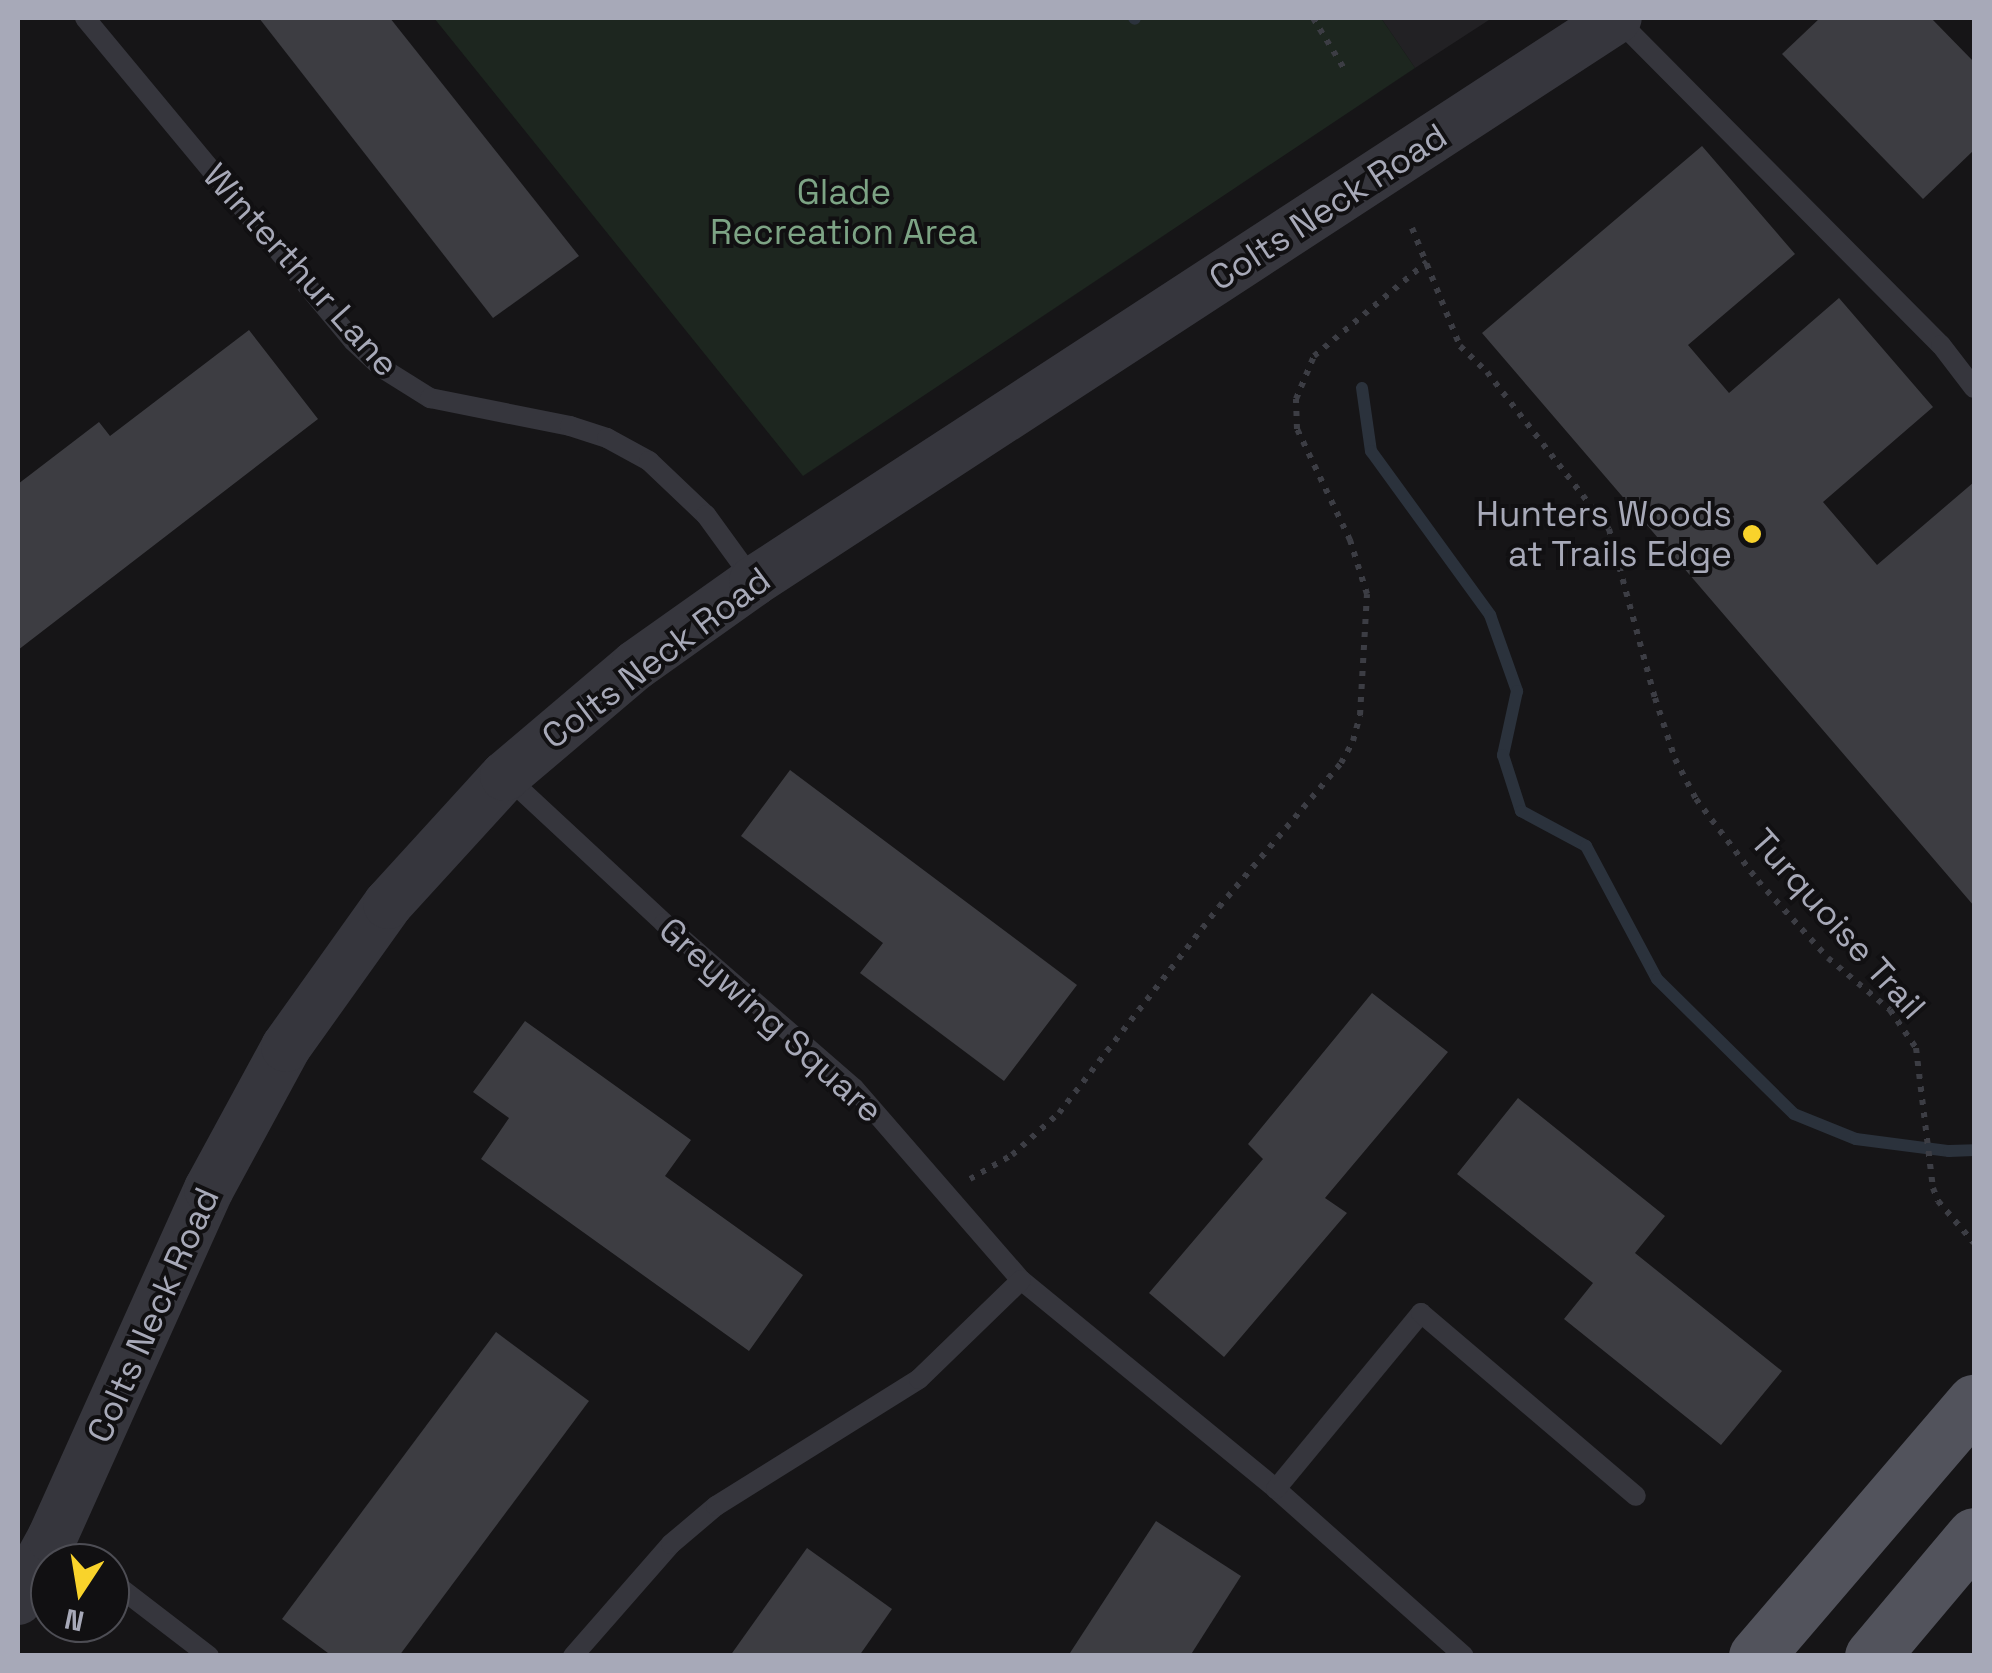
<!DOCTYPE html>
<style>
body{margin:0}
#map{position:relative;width:1992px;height:1673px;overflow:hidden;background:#161517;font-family:"Space Grotesk",sans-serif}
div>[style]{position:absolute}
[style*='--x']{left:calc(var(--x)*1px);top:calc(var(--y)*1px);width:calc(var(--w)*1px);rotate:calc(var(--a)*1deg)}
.built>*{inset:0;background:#222124}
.green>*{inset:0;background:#1d261f}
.stream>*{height:12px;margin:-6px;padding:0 6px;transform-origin:6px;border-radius:6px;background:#2b323c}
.building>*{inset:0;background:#3d3d42}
.path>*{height:6px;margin-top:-3px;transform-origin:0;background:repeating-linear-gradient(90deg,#3c3d44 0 5px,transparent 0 13px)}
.service>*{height:20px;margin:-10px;padding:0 10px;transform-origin:10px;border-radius:10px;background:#36363d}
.tertiary>*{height:50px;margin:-25px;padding:0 25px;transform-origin:25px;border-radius:25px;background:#36363d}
.primary>*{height:55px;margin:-27.5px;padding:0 27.5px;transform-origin:27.5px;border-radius:27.5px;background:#52535c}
.dots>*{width:28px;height:28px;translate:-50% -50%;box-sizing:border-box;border:5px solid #111012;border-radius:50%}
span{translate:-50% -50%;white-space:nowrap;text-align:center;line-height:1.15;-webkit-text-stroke:8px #111012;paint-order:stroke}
.park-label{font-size:35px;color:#7da485}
.street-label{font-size:35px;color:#a7a9b8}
.poi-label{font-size:35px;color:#a7a9b8}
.right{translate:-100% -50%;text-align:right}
.frame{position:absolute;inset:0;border:20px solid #a7a9b8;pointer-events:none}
.north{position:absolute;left:30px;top:1543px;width:100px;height:100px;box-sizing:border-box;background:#111012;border:2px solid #4d4d54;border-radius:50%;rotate:192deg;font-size:28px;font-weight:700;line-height:40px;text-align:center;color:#a7a9b8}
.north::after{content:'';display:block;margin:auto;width:35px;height:45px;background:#f9d32b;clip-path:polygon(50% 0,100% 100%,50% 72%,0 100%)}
</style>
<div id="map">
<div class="built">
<div style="clip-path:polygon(1381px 18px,1492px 18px,1415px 68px)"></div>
</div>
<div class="green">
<div style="clip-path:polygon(434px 18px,1381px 18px,1415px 68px,803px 476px)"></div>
</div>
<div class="stream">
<div style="--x:1134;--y:18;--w:1;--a:45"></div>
<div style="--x:1362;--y:388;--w:64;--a:81.9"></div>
<div style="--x:1371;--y:451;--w:203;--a:54"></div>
<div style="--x:1490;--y:615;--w:81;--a:70.4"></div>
<div style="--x:1517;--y:691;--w:66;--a:102.3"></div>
<div style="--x:1503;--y:755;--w:59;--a:72.2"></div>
<div style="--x:1521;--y:811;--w:74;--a:28.3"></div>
<div style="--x:1586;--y:846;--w:151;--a:61.9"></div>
<div style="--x:1657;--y:979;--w:192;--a:44.6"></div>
<div style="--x:1794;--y:1114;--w:67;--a:22"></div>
<div style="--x:1856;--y:1139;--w:94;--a:7.4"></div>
<div style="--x:1949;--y:1151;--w:25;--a:-2"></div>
</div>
<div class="building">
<div style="clip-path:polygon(259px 18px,390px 18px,579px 256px,493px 318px)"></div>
<div style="clip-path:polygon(1820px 18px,1931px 18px,1974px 62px,1974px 150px,1923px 199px,1782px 54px)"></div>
<div style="clip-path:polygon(1702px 146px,1795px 254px,1688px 345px,1729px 393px,1839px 298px,1933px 407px,1823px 502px,1877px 565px,1974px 482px,1974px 906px,1482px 333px)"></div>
<div style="clip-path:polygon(249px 330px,318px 419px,18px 650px,18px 484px,99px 422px,110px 436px)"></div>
<div style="clip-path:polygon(790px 770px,1077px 985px,1004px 1081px,860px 973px,883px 943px,741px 836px)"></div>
<div style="clip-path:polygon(1372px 993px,1448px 1052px,1325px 1198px,1347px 1213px,1224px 1357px,1149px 1293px,1263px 1159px,1248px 1144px)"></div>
<div style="clip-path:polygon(525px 1021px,691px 1140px,665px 1176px,803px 1275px,749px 1351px,481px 1159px,509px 1118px,473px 1092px)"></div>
<div style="clip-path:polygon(1518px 1098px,1665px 1216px,1635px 1253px,1782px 1371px,1721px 1445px,1564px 1319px,1593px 1283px,1457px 1174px)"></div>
<div style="clip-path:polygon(496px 1332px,589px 1401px,399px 1656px,332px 1656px,282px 1619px)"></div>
<div style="clip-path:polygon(1156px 1521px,1241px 1576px,1190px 1656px,1068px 1656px)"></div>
<div style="clip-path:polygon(807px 1548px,892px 1609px,859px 1656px,730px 1656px)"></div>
</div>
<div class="path">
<div style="--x:1313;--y:18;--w:61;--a:58.4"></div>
<div style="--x:1412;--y:228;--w:127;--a:67.9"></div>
<div style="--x:1460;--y:346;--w:37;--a:44"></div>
<div style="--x:1487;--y:372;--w:199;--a:52.2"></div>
<div style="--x:1609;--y:529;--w:175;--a:74.8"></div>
<div style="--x:1655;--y:698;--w:64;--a:71.8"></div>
<div style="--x:1675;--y:759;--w:45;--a:62.3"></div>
<div style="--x:1696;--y:799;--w:103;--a:52.9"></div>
<div style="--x:1758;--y:881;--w:104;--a:47.7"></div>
<div style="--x:1828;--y:958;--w:81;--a:40"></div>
<div style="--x:1890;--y:1010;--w:46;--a:55.6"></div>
<div style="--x:1916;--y:1048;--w:141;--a:83.1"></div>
<div style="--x:1933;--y:1188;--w:14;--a:69"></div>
<div style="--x:1938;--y:1201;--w:55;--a:49.4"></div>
<div style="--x:970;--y:1179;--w:48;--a:-29.7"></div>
<div style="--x:1012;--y:1155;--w:63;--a:-41.8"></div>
<div style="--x:1059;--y:1113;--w:261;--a:-52.2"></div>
<div style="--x:1219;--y:907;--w:189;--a:-49.7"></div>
<div style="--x:1341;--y:763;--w:25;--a:-61"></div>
<div style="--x:1353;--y:741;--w:27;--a:-75"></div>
<div style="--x:1360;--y:715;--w:121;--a:-86.7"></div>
<div style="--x:1367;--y:594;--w:57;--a:-107.5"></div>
<div style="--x:1350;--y:540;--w:123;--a:-115.5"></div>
<div style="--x:1297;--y:429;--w:30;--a:-92"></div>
<div style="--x:1296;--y:399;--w:47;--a:-67.3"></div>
<div style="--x:1314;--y:356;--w:147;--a:-39.8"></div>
</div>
<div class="service">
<div style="--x:85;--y:18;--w:420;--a:50.3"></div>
<div style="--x:353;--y:341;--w:40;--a:43"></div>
<div style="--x:382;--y:368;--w:57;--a:32"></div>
<div style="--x:430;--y:398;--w:143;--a:11.3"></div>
<div style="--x:570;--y:426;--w:39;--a:18"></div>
<div style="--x:607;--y:438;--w:48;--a:28.7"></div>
<div style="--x:649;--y:461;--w:79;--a:43.5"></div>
<div style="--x:706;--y:515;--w:82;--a:54"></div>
<div style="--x:1616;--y:18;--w:461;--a:45.2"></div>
<div style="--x:1941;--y:345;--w:54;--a:52.5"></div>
<div style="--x:507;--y:777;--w:214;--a:42.9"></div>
<div style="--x:664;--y:923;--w:252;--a:41"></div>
<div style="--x:854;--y:1088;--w:254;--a:49"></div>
<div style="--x:1021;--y:1280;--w:330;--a:39.3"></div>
<div style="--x:1276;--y:1489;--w:251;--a:41.6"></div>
<div style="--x:1276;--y:1489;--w:228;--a:-50.5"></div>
<div style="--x:1421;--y:1313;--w:282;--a:40.4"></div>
<div style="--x:52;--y:1538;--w:42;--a:36.3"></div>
<div style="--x:110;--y:1580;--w:125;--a:37.5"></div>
<div style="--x:573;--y:1656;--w:149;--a:-48.8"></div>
<div style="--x:671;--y:1544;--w:59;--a:-40.2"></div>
<div style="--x:716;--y:1506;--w:239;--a:-32"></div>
<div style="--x:919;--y:1379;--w:142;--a:-44.1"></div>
</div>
<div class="tertiary">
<div style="--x:18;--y:1600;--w:71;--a:-61.3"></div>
<div style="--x:52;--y:1538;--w:383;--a:-65.8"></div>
<div style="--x:209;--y:1189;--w:162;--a:-61.5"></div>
<div style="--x:286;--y:1047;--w:176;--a:-54.5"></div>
<div style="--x:388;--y:904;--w:173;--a:-47.6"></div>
<div style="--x:505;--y:776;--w:172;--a:-40.3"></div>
<div style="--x:636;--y:665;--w:145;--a:-35.4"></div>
<div style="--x:754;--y:581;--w:1030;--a:-33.12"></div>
</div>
<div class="primary">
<div style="--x:1756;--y:1656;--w:335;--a:-49.4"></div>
<div style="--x:1872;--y:1656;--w:158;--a:-49.9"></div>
</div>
<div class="dots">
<div style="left:1752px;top:534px;background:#f9d32b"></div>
</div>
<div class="park-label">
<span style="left:844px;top:212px">Glade<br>Recreation Area</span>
</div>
<div class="street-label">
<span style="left:1328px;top:207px;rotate:-33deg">Colts Neck Road</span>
<span style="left:301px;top:270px;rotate:48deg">Winterthur Lane</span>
<span style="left:656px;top:658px;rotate:-37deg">Colts Neck Road</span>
<span style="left:1838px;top:924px;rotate:48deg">Turquoise Trail</span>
<span style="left:771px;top:1020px;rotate:42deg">Greywing Square</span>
<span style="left:153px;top:1315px;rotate:-66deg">Colts Neck Road</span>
</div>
<div class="poi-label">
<span class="right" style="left:1732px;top:534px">Hunters Woods<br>at Trails Edge</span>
</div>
<div class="frame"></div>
<div class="north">N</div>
</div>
